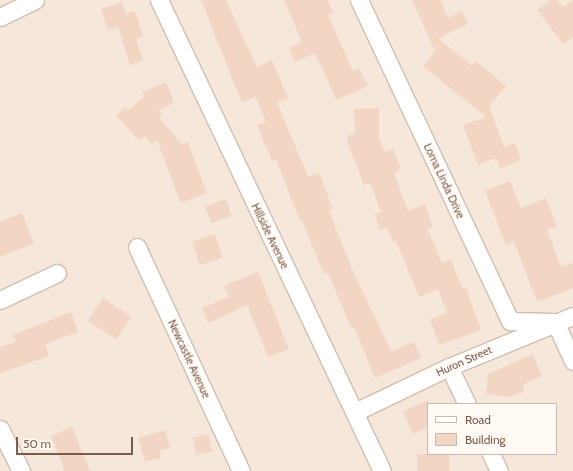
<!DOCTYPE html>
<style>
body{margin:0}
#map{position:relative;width:573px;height:471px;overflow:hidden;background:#fdf6ec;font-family:Cabin,sans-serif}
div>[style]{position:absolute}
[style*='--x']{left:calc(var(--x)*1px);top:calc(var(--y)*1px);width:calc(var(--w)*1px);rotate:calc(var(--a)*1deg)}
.residential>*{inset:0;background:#f5e8da}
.building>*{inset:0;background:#f3d5c3;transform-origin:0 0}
.roads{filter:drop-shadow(1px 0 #d1beb0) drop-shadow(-1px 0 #d1beb0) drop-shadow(0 1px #d1beb0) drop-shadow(0 -1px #d1beb0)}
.minor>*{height:17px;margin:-8.5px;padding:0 8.5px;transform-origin:8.5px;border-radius:8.5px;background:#fff}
span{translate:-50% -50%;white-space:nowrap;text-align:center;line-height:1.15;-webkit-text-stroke:4px #fffaf3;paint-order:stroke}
.street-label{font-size:11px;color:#7a5c4d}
.legend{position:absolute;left:427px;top:403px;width:130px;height:52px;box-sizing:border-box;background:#fffaf3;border:1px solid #cabbb1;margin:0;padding:5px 7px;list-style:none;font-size:12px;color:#7a5c4d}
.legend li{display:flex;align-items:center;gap:8px;height:20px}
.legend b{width:20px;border:1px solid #cabbb1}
.scale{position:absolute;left:16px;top:437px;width:117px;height:18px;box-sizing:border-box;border:2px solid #7a5c4d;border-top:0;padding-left:5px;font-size:12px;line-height:14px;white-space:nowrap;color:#7a5c4d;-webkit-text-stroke:3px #fffaf3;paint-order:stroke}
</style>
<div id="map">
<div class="residential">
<div style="clip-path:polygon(evenodd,0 0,573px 0,573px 471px,0 471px,0 0,428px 404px,556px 404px,556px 454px,428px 454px,428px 404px)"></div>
</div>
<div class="building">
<div style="clip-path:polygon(201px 0,226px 0,257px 67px,272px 60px,288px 98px,277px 102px,308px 177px,319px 173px,333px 209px,329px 211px,353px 271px,391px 351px,414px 342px,421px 358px,375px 378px,354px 327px,351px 328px,328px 273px,324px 274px,302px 220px,300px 221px,276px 160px,272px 161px,257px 125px,266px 122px,256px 97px,242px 103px)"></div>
<div style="clip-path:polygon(284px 0,328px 0,333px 13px,328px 15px,353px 71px,359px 68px,368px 86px,336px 100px,315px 53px,295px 62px,289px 48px,302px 42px)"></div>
<div style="clip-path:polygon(412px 0,440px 0,448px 18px,462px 11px,468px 24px,438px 38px,472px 66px,476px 61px,506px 86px,489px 106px,504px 147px,515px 143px,521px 160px,500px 168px,496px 158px,478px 165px,463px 125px,486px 117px,423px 66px,435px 51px)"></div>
<div style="clip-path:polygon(550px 0,557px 0,563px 7px,573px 0,573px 37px,563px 44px,537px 10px)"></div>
<div style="clip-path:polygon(122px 2px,126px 14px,135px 11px,143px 36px,136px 39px,143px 60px,130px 65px,118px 27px,108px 30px,101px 9px)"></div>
<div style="clip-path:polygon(166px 82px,174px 103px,158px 110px,162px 115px,159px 118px,182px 144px,188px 142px,207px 193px,181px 203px,157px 140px,152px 144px,145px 136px,139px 141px,116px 115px,125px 107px,128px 110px,144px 97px,142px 92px)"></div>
<div style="clip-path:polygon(379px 108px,379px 138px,385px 152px,393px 149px,401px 170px,394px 173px,408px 211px,425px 204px,433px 227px,427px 229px,442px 263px,450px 259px,463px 289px,466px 288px,481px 330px,439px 345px,430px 319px,447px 313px,438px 289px,419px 297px,396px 241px,393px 242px,387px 227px,380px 230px,374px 214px,381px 212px,370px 183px,364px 185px,347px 142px,347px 136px,355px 133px,354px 109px)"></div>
<div style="clip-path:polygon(510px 181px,521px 208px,546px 198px,557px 226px,547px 230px,561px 267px,573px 263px,573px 288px,537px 302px,514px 242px,506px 245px,485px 191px)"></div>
<div style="left:226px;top:199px;width:18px;height:22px;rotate:71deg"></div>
<div style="clip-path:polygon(22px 213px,34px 243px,0 257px,0 222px)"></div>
<div style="left:215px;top:234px;width:25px;height:24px;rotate:72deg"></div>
<div style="clip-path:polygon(258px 272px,289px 349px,268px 357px,247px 305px,208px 323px,202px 308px,229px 297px,224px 286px)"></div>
<div style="left:103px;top:298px;width:34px;height:27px;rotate:34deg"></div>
<div style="clip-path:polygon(71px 312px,78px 332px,45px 344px,49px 356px,0 373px,0 347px,16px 342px,13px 335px)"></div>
<div style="clip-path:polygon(533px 354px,542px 376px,524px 384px,523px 392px,511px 397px,486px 394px,488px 374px)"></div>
<div style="clip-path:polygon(428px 400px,428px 427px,413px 434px,403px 411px)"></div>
<div style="clip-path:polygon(72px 427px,90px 471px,65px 471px,51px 436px)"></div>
<div style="clip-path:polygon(165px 430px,170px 448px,159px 451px,161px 458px,145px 462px,138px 438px)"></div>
<div style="left:208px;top:434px;width:18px;height:16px;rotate:77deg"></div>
<div style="left:417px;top:454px;width:32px;height:17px"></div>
</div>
<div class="roads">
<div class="minor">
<div style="--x:159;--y:0;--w:521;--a:64.66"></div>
<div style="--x:359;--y:0;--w:355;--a:64.8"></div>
<div style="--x:510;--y:321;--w:45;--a:1.3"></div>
<div style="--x:555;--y:322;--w:43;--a:65.2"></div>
<div style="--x:0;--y:17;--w:39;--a:-26"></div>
<div style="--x:137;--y:247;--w:247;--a:65.1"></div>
<div style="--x:0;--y:300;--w:63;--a:-25.3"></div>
<div style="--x:449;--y:367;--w:41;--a:64.1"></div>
<div style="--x:357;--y:411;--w:102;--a:-25.6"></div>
<div style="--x:449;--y:367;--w:134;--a:-22.4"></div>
<div style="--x:0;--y:429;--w:47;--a:63.4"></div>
<div style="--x:491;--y:454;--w:19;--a:65"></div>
</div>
</div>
<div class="street-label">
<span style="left:444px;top:181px;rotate:65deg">Loma Linda Drive</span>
<span style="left:270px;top:236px;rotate:64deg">Hillside Avenue</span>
<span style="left:189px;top:359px;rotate:65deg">Newcastle Avenue</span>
<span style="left:464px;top:361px;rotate:-24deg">Huron Street</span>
</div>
<ul class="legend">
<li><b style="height:5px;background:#fff"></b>Road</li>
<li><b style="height:11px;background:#f3d5c3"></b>Building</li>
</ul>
<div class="scale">50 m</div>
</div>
